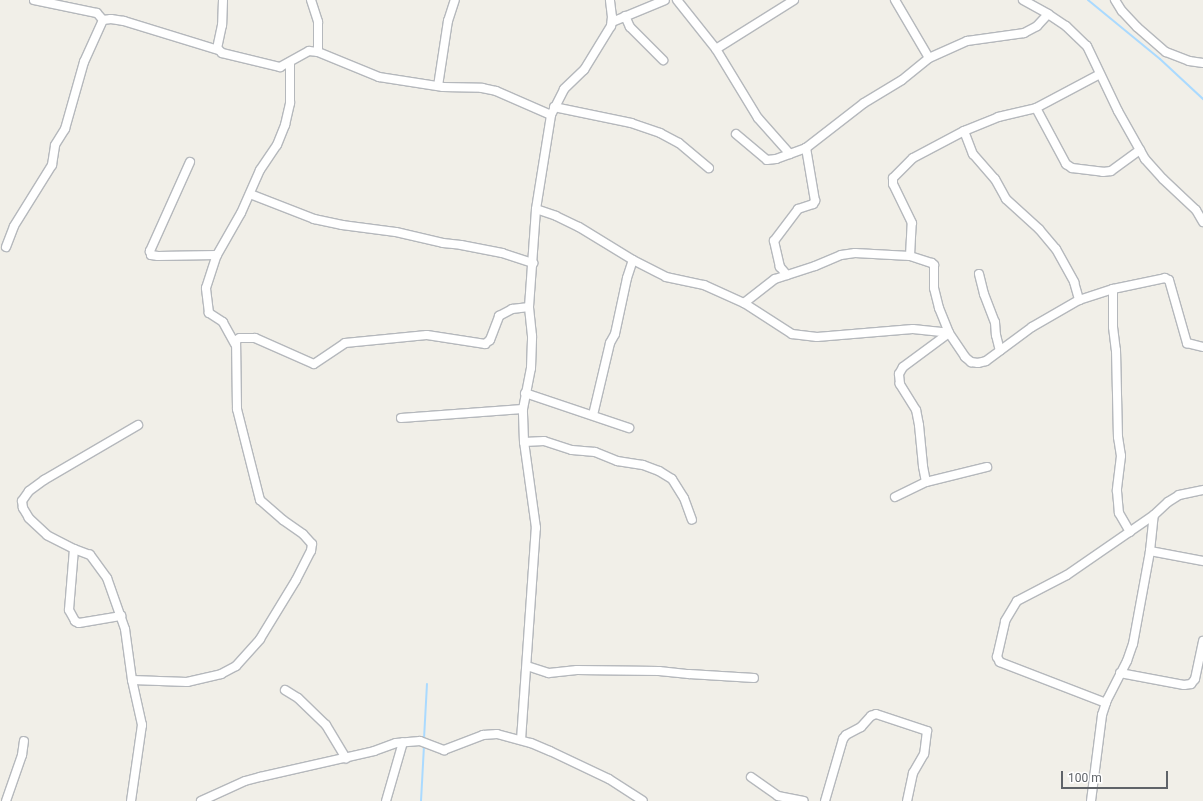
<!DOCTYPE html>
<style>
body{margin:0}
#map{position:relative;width:1203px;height:801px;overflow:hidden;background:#f1efe8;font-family:Roboto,sans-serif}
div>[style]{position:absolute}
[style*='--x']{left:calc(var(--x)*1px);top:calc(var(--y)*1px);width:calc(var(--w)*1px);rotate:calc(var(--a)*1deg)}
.stream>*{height:2px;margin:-1px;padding:0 1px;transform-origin:1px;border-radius:1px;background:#aadaff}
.roads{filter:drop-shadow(1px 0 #b5b8bc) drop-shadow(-1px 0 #b5b8bc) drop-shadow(0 1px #b5b8bc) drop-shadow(0 -1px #b5b8bc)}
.street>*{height:8px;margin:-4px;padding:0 4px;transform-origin:4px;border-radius:4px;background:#fff}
span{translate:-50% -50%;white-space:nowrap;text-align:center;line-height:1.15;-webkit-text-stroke:3px #fff;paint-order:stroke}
.scale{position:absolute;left:1061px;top:771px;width:107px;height:18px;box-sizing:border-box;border:2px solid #5f6368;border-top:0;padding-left:5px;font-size:12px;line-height:14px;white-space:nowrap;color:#5f6368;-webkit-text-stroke:3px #fff;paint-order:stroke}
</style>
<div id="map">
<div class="stream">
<div style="--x:1088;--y:0;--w:93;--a:39.3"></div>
<div style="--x:1160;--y:59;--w:59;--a:42.9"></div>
<div style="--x:424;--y:739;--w:55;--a:-86.9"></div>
<div style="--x:421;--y:801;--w:55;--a:-86.9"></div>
</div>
<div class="roads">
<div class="street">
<div style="--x:34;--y:0;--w:64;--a:11.7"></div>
<div style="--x:97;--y:13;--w:9;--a:49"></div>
<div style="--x:223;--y:0;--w:25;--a:92"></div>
<div style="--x:222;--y:25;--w:24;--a:102"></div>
<div style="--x:217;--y:48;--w:7;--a:45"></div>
<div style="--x:222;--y:53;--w:60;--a:13.6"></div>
<div style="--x:280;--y:67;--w:33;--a:-29"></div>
<div style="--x:309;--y:51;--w:9;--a:6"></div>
<div style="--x:318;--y:52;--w:66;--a:22.3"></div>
<div style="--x:379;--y:77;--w:65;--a:8.9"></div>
<div style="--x:443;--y:87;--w:39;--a:1"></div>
<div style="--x:482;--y:88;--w:14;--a:12"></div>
<div style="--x:496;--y:91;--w:60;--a:23.6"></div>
<div style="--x:311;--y:0;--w:23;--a:72"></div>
<div style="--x:318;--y:22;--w:30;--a:90"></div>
<div style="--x:677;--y:0;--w:63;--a:51.5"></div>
<div style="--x:716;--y:49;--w:81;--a:58.7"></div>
<div style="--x:758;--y:118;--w:48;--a:48.4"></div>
<div style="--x:895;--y:0;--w:67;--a:59.6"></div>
<div style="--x:1023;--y:0;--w:29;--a:29"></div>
<div style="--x:1048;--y:14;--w:22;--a:34"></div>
<div style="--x:1066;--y:26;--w:29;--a:44"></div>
<div style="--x:1087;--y:46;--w:72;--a:64.5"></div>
<div style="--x:1118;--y:111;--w:55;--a:60.6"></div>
<div style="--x:1145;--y:159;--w:27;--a:48"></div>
<div style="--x:1163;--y:179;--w:45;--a:43.2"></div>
<div style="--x:1196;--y:210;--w:14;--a:60"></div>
<div style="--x:1115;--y:0;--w:13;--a:58"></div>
<div style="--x:1122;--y:11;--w:22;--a:47"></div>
<div style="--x:1137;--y:27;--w:38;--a:41"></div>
<div style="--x:1166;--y:52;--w:25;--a:21"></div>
<div style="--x:1189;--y:61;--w:14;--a:8"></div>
<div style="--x:625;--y:16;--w:12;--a:66"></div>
<div style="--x:630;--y:27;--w:47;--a:45"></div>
<div style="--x:612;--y:22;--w:57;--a:-22.5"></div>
<div style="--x:716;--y:49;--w:92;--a:-32.1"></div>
<div style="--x:438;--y:86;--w:66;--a:-81.3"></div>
<div style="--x:448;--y:21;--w:22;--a:-72"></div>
<div style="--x:554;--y:107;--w:79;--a:11.7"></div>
<div style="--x:631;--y:123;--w:31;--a:19"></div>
<div style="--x:660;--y:133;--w:21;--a:28"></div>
<div style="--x:679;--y:143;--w:39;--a:40"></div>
<div style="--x:1036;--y:108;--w:64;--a:61.8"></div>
<div style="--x:1066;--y:164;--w:7;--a:34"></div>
<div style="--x:1072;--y:168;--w:31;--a:7"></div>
<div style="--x:1103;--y:172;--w:8;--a:-7"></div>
<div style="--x:1111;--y:171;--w:36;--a:-36"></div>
<div style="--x:964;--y:131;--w:25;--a:69"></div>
<div style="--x:973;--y:154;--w:33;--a:49"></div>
<div style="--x:995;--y:179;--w:23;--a:61"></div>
<div style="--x:1006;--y:199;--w:45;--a:42.3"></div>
<div style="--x:1039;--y:229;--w:26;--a:50"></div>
<div style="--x:1056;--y:249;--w:38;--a:61"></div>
<div style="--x:1074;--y:282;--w:19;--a:74"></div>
<div style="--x:736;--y:134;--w:40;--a:40"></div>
<div style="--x:767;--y:160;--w:9;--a:-6"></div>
<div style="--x:776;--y:159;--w:32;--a:-20"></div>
<div style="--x:806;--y:148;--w:73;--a:-37.8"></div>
<div style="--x:864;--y:103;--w:44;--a:-31.2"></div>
<div style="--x:902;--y:80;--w:35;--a:-39"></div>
<div style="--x:929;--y:58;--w:42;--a:-24.1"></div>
<div style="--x:967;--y:41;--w:58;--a:-8"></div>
<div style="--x:1024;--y:33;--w:15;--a:-28"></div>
<div style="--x:1037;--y:26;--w:16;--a:-47"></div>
<div style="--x:190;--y:162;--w:98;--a:114.2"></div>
<div style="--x:150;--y:251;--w:4;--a:76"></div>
<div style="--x:151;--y:255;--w:7;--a:8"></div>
<div style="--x:158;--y:256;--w:59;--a:-1"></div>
<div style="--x:250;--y:194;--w:69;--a:21.3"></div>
<div style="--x:314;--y:219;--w:29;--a:12"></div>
<div style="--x:342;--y:225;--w:54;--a:7.4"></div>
<div style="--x:396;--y:232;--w:48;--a:13.2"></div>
<div style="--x:443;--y:243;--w:18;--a:6"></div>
<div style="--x:461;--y:245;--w:42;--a:11"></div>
<div style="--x:502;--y:253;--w:33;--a:18"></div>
<div style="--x:536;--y:209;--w:21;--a:19"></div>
<div style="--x:556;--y:216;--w:25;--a:26"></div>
<div style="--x:579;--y:227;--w:63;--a:31.4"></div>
<div style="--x:633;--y:260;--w:37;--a:27"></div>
<div style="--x:666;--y:277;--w:39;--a:12"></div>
<div style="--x:704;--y:285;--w:44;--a:24.2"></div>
<div style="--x:744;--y:303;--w:57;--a:32.9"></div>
<div style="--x:792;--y:334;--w:25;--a:7"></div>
<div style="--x:817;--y:337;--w:96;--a:-4.8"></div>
<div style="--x:913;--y:329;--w:36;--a:6"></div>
<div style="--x:6;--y:247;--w:22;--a:-69"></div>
<div style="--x:14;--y:226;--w:72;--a:-58.1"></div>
<div style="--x:52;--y:165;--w:20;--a:-81"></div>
<div style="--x:55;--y:145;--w:19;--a:-58"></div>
<div style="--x:65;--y:129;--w:70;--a:-74.2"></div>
<div style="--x:84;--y:62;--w:46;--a:-65.7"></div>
<div style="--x:103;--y:20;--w:8;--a:-7"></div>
<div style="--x:111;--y:19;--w:13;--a:9"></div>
<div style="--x:124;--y:21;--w:98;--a:17.1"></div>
<div style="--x:910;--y:256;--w:33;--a:-87"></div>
<div style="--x:912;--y:223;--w:43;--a:-116"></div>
<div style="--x:893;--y:184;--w:6;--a:-90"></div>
<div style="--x:893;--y:178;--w:28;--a:-45"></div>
<div style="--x:913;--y:158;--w:58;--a:-27.9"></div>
<div style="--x:964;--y:131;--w:37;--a:-22"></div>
<div style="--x:998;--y:117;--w:39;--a:-13"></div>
<div style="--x:1036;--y:108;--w:72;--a:-28"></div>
<div style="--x:979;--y:274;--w:21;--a:76"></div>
<div style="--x:984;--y:294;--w:30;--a:69"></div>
<div style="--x:995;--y:322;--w:13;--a:86"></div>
<div style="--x:996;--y:335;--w:16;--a:76"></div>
<div style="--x:787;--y:275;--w:11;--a:-131"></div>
<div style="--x:780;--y:267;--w:27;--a:-103"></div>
<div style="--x:774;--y:241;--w:40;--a:-53"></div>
<div style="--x:798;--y:209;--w:16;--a:-18"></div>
<div style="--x:813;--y:204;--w:4;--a:-56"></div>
<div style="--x:815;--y:201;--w:54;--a:-99.6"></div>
<div style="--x:1113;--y:289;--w:38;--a:90"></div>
<div style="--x:1113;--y:327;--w:23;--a:83"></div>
<div style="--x:1116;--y:350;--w:87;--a:88.7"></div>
<div style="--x:1118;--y:437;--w:19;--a:81"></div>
<div style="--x:1121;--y:456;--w:35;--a:97"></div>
<div style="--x:1117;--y:491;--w:22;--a:85"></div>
<div style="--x:1119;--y:513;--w:22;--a:60"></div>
<div style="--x:744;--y:303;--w:39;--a:-38"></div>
<div style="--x:775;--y:279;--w:42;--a:-18"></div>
<div style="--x:815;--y:266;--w:28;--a:-23"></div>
<div style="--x:841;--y:255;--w:14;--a:-8"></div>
<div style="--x:855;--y:253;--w:55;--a:3.1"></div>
<div style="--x:910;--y:256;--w:23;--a:18"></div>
<div style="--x:932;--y:263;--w:3;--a:45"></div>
<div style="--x:934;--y:265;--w:23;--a:90"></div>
<div style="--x:934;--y:288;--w:21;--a:76"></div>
<div style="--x:939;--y:308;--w:27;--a:68"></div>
<div style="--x:949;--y:333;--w:29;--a:56"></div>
<div style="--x:965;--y:357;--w:8;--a:40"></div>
<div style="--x:971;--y:362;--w:7;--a:8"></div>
<div style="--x:978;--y:363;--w:8;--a:-14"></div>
<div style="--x:986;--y:361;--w:57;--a:-36.5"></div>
<div style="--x:1032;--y:327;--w:54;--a:-29.9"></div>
<div style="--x:1079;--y:300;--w:36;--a:-18"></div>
<div style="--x:1113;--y:289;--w:53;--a:-11.9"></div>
<div style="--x:1165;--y:278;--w:4;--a:27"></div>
<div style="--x:1169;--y:280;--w:66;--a:74.1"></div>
<div style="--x:1187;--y:343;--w:16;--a:14"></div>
<div style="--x:235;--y:344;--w:25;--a:-119"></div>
<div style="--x:223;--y:322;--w:17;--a:-147"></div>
<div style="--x:209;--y:313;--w:25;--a:-97"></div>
<div style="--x:206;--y:288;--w:35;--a:-72"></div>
<div style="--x:217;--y:255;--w:48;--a:-60.3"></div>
<div style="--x:241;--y:213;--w:47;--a:-66.2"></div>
<div style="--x:260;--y:170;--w:30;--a:-56"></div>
<div style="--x:277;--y:145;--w:22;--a:-68"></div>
<div style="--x:285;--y:125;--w:23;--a:-77"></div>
<div style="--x:290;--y:103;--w:40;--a:-90"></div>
<div style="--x:525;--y:393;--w:110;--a:18.6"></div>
<div style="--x:593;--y:415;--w:74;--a:-76.7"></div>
<div style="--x:610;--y:343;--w:10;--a:-61"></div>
<div style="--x:615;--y:334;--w:57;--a:-77.9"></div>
<div style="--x:627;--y:278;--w:19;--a:-72"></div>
<div style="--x:401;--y:418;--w:122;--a:-4.2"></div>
<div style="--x:524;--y:442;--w:20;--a:-3"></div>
<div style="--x:544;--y:441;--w:29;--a:18"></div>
<div style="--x:572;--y:450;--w:23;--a:5"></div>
<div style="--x:595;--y:452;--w:24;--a:22"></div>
<div style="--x:617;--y:461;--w:26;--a:9"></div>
<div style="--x:643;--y:465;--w:17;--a:21"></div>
<div style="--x:659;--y:471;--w:15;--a:32"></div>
<div style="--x:672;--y:479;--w:22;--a:58"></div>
<div style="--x:684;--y:498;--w:23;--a:70"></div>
<div style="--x:926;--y:482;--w:16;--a:-101"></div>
<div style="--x:923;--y:466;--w:41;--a:-95.6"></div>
<div style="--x:919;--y:425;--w:15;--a:-101"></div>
<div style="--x:916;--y:410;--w:31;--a:-122"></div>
<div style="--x:900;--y:384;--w:10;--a:-96"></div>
<div style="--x:899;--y:374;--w:8;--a:-60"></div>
<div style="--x:903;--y:367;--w:57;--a:-36.5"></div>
<div style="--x:895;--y:497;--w:34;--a:-26"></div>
<div style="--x:926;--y:482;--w:63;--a:-13.8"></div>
<div style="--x:74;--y:549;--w:61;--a:94.7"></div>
<div style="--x:69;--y:610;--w:13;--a:61"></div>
<div style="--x:75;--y:621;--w:4;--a:27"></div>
<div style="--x:79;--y:623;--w:43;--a:-9.5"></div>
<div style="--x:1150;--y:551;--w:54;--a:10.7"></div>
<div style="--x:527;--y:666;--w:23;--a:18"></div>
<div style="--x:549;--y:673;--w:28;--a:-6"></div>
<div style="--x:577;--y:670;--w:82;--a:0.7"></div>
<div style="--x:659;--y:671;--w:30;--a:6"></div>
<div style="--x:689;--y:674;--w:65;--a:3.5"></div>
<div style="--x:1120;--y:673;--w:65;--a:10.6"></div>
<div style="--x:1184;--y:685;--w:7;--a:-8"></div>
<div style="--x:1191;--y:684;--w:6;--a:-51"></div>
<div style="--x:1195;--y:679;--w:39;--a:-78"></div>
<div style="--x:132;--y:680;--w:55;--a:2.1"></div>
<div style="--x:187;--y:682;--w:35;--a:-13"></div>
<div style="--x:221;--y:674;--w:17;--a:-28"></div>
<div style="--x:236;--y:666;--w:36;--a:-48"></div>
<div style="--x:260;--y:639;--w:69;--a:-58.6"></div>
<div style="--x:296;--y:580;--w:33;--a:-63"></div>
<div style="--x:311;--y:551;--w:7;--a:-82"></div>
<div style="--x:312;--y:544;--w:13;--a:-132"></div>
<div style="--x:303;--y:534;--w:24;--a:-145"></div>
<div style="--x:283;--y:520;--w:30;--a:-139"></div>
<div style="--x:260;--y:500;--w:94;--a:-104.2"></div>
<div style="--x:237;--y:409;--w:69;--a:-90.8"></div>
<div style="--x:236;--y:340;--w:4;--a:-27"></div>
<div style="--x:240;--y:338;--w:15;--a:0"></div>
<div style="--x:255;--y:338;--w:64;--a:23.8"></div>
<div style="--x:314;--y:364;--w:37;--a:-34"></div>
<div style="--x:345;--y:343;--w:82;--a:-5.6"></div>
<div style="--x:427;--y:335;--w:59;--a:8.8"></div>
<div style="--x:485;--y:344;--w:6;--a:-39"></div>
<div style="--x:490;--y:340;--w:26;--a:-69"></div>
<div style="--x:499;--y:316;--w:15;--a:-28"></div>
<div style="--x:512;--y:309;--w:17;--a:-7"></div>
<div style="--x:285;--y:690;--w:15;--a:32"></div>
<div style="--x:298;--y:698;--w:39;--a:44"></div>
<div style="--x:326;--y:725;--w:39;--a:59"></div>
<div style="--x:1106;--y:703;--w:114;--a:-158.9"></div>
<div style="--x:1000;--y:662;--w:6;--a:-121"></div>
<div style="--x:997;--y:657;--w:37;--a:-77"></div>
<div style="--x:1005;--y:621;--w:23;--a:-59"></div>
<div style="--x:1017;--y:601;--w:56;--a:-27.5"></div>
<div style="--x:1067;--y:575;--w:106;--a:-34.6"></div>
<div style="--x:521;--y:740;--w:213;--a:-86"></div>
<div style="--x:536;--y:528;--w:87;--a:-97.9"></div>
<div style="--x:524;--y:442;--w:33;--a:-92"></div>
<div style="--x:523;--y:409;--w:42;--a:-79"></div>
<div style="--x:531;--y:368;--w:32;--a:-88"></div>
<div style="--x:532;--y:336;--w:29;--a:-96"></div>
<div style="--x:529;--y:307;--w:98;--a:-85.9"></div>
<div style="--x:536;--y:209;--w:95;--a:-80.9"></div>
<div style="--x:551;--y:115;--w:29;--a:-63"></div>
<div style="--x:564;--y:89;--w:28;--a:-44"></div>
<div style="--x:584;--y:70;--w:52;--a:-58.5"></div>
<div style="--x:611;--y:26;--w:9;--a:-84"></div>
<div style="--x:612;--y:17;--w:17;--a:-97"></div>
<div style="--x:751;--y:777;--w:33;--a:35"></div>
<div style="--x:778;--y:796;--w:26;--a:11"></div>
<div style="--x:6;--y:801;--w:49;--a:-70.8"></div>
<div style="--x:22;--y:755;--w:14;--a:-82"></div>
<div style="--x:131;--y:801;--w:77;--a:-81.8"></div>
<div style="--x:142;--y:725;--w:46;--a:-102.5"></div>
<div style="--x:132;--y:680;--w:51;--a:-97.8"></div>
<div style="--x:125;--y:629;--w:54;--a:-109.4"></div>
<div style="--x:107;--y:578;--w:29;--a:-126"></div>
<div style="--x:90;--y:555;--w:17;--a:-159"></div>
<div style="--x:74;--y:549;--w:30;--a:-153"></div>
<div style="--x:47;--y:535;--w:25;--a:-137"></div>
<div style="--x:29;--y:518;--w:12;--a:-121"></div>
<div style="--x:23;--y:508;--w:7;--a:-98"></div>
<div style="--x:22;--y:501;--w:12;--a:-55"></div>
<div style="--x:29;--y:491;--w:19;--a:-36"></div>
<div style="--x:44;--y:480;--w:109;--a:-30.3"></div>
<div style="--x:201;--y:801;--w:48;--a:-24.4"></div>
<div style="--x:245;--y:781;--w:16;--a:-15"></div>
<div style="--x:260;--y:777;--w:117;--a:-12.8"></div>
<div style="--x:374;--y:751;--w:23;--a:-20"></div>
<div style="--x:396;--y:743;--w:24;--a:-5"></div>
<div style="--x:420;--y:741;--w:26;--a:21"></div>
<div style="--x:444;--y:750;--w:42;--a:-21"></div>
<div style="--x:483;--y:735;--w:14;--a:-4"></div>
<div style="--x:497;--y:734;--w:35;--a:15"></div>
<div style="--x:531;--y:743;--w:21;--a:23"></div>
<div style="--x:550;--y:751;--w:65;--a:25.4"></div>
<div style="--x:609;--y:779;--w:40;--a:32.9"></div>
<div style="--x:386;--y:801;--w:61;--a:-73.9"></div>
<div style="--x:825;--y:801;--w:65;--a:-73.8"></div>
<div style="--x:843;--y:739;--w:5;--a:-53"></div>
<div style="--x:846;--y:735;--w:17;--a:-28"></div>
<div style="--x:861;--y:727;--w:15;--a:-48"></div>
<div style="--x:871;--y:716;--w:5;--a:-22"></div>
<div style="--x:876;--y:714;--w:54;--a:18.4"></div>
<div style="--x:927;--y:731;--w:23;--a:97"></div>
<div style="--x:924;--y:754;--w:22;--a:120"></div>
<div style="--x:913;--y:773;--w:29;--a:102"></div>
<div style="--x:1091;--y:801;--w:87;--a:-82.7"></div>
<div style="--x:1102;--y:715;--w:16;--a:-72"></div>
<div style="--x:1107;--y:700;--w:44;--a:-62.9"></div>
<div style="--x:1127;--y:661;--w:18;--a:-71"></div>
<div style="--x:1133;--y:644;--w:95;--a:-79.6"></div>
<div style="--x:1150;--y:551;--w:36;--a:-84"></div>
<div style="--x:1154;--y:515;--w:19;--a:-43"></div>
<div style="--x:1168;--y:502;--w:13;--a:-32"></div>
<div style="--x:1179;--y:495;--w:25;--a:-12"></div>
</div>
</div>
<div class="scale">100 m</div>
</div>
